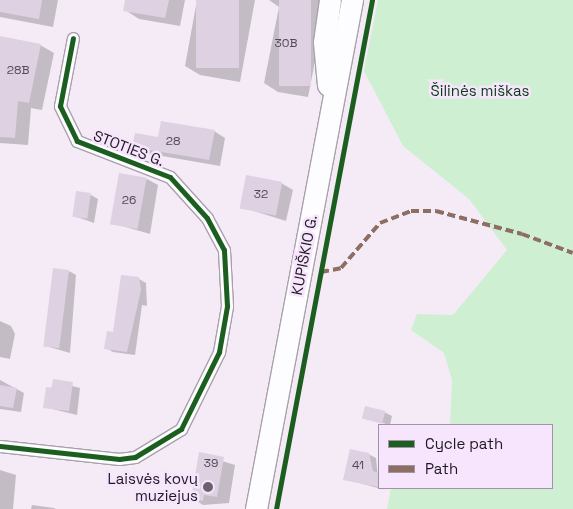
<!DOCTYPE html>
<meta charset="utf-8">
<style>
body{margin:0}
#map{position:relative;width:573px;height:509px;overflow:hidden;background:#f4ebf7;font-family:"Space Grotesk",sans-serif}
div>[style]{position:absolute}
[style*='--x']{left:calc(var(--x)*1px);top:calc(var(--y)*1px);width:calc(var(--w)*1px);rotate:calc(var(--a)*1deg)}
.green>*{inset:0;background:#cfefd3}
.shadow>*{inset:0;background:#0003}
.building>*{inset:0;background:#ddd1e2;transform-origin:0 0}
.roads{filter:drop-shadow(1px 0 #a8a1ab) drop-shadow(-1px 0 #a8a1ab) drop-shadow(0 1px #a8a1ab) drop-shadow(0 -1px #a8a1ab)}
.street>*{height:11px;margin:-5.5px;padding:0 5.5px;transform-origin:5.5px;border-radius:5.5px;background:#fdfcfe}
.highway>*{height:21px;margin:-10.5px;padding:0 10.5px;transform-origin:10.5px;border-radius:10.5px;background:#fdfcfe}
.quiet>*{height:4px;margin-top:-2px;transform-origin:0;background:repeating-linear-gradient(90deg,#8d6e63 0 8px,transparent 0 12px)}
.cycleway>*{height:5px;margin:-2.5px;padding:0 2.5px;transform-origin:2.5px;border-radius:2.5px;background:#1b5e20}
.dots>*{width:14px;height:14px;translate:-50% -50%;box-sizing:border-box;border:2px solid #f6e5fd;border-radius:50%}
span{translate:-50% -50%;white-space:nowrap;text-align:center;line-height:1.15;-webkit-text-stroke:5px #f6e5fd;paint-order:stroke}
.number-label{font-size:12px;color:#524a54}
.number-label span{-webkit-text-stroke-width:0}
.park-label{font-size:15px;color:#0a3d16}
.street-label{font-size:15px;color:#1f1921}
.poi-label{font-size:15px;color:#1f1921}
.right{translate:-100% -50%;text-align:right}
.legend{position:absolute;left:378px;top:424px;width:175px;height:65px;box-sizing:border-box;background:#f6e5fd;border:1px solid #a093a5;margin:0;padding:6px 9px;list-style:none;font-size:15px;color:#1f1921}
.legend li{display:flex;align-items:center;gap:10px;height:25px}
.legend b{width:25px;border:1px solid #a093a5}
</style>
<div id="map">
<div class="green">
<div style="clip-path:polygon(378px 0,573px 0,573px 509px,387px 509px,391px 488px,552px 488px,552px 425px,450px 425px,452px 380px,444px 353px,411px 330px,417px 314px,453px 315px,507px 250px,469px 199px,403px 146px,364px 71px)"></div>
</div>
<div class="shadow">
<div style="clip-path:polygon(0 0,58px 0,53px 27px,0 17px)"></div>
<div style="clip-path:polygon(127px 0,185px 0,180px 26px,139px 19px,125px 10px)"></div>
<div style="clip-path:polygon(197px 0,255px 0,240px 82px,200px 75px,185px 66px)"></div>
<div style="clip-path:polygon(327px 0,308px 97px,278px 92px,264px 83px,279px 7px,269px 0)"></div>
<div style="clip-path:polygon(0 37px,40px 45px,54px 53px,42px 110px,31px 108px,28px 145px,0 143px)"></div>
<div style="clip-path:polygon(214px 131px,225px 138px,220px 166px,145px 153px,134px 147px)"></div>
<div style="clip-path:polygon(147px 179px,158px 185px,150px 234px,112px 223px)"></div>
<div style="clip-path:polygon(281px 183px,293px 190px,286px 221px,241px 207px)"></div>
<div style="clip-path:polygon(91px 195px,98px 199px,94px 223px,74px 216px)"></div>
<div style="clip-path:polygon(69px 271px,76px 275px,70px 353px,46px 346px)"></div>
<div style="clip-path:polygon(139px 279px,146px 283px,147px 306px,142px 305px,135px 355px,113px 352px,106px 348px)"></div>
<div style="clip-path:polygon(0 321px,11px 326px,15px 334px,10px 359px,0 357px)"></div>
<div style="clip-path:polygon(0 380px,24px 393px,21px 412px,0 409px)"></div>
<div style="clip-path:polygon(54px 381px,80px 388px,77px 415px,44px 407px)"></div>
<div style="clip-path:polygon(384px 412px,392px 416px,390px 425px,364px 418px)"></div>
<div style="clip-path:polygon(200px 454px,235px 465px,229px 503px,203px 505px,192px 498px)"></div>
<div style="clip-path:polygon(368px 454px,376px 458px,379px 488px,385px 490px,345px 479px)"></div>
<div style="clip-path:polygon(0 470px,16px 475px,13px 509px,0 509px)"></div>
<div style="clip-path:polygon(32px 505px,54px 508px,56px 509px,31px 509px)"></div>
</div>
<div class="building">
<div style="clip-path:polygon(0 0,42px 0,39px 19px,0 12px)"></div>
<div style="clip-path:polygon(125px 0,169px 0,165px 18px,123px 11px)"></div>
<div style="left:196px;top:0;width:43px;height:68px"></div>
<div style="left:279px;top:0;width:32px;height:86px"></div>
<div style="clip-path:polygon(0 36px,41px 44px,29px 103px,18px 101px,15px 138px,0 137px)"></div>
<div style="clip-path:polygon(161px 121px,215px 130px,209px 160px,132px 147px,135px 133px,158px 137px)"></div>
<div style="left:119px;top:173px;width:28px;height:52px;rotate:10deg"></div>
<div style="left:246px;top:175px;width:37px;height:34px;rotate:11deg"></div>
<div style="left:76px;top:191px;width:15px;height:26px;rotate:8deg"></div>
<div style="left:53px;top:268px;width:16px;height:79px;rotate:7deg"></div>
<div style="clip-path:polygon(121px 275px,139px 277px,141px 290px,127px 352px,104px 349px,107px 331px,113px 332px)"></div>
<div style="clip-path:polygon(53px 379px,73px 382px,69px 411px,43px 408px,46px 387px,52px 388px)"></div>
<div style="clip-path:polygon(0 385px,17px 388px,13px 408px,0 406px)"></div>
<div style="left:365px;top:406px;width:21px;height:13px;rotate:14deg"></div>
<div style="clip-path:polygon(350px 449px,369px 453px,373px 471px,379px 473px,378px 487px,343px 480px)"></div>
<div style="clip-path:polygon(199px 452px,224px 457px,217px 497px,204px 495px,203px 501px,191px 499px)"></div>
</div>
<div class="roads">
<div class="street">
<div style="--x:0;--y:446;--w:120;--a:6.2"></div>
<div style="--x:119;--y:459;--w:16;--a:-7"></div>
<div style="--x:135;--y:457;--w:54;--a:-31.3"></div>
<div style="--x:181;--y:429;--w:86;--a:-63.7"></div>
<div style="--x:219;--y:352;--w:47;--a:-80.1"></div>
<div style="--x:227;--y:306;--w:56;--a:-93.1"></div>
<div style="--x:224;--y:250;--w:36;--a:-118"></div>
<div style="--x:207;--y:218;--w:55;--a:-132.1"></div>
<div style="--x:170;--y:177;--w:100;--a:-158.8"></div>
<div style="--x:77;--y:141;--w:39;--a:-116"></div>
<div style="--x:60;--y:106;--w:69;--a:-79.2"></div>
</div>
<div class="highway">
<div style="--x:328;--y:85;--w:43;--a:-95.3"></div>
<div style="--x:324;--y:42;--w:42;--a:-81.9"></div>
<div style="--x:256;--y:509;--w:518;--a:-79.32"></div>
</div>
</div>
<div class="quiet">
<div style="--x:321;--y:272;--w:20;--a:-11"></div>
<div style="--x:341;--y:268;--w:60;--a:-49.1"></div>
<div style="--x:380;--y:223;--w:33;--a:-21"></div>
<div style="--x:411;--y:211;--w:25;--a:0"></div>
<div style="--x:436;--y:211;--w:89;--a:15"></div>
<div style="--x:522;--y:234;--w:54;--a:20.4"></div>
</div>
<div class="cycleway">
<div style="--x:0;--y:446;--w:120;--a:6.2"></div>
<div style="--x:119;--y:459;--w:16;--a:-7"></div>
<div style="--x:135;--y:457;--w:54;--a:-31.3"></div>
<div style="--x:181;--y:429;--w:86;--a:-63.7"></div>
<div style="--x:219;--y:352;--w:47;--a:-80.1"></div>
<div style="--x:227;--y:306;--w:56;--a:-93.1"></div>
<div style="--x:224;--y:250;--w:36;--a:-118"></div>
<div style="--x:207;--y:218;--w:55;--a:-132.1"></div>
<div style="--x:170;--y:177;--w:100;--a:-158.8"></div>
<div style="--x:77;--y:141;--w:39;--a:-116"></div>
<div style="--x:60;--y:106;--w:69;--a:-79.2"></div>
<div style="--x:276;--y:509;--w:518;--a:-79.32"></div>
</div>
<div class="dots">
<div style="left:208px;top:487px;background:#6a626c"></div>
</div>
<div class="number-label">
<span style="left:286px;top:44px">30B</span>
<span style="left:18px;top:71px">28B</span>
<span style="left:173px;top:142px">28</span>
<span style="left:261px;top:195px">32</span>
<span style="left:129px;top:201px">26</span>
<span style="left:211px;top:464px">39</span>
<span style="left:358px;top:466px">41</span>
</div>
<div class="park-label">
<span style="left:480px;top:91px">Šilinės miškas</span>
</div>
<div class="street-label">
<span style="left:129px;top:148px;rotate:21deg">STOTIES G.</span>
<span style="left:304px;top:255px;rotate:-79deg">KUPIŠKIO G.</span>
</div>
<div class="poi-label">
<span class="right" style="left:198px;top:487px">Laisvės kovų<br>muziejus</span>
</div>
<ul class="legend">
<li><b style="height:6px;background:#1b5e20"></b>Cycle path</li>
<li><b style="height:6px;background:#8d6e63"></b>Path</li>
</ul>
</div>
